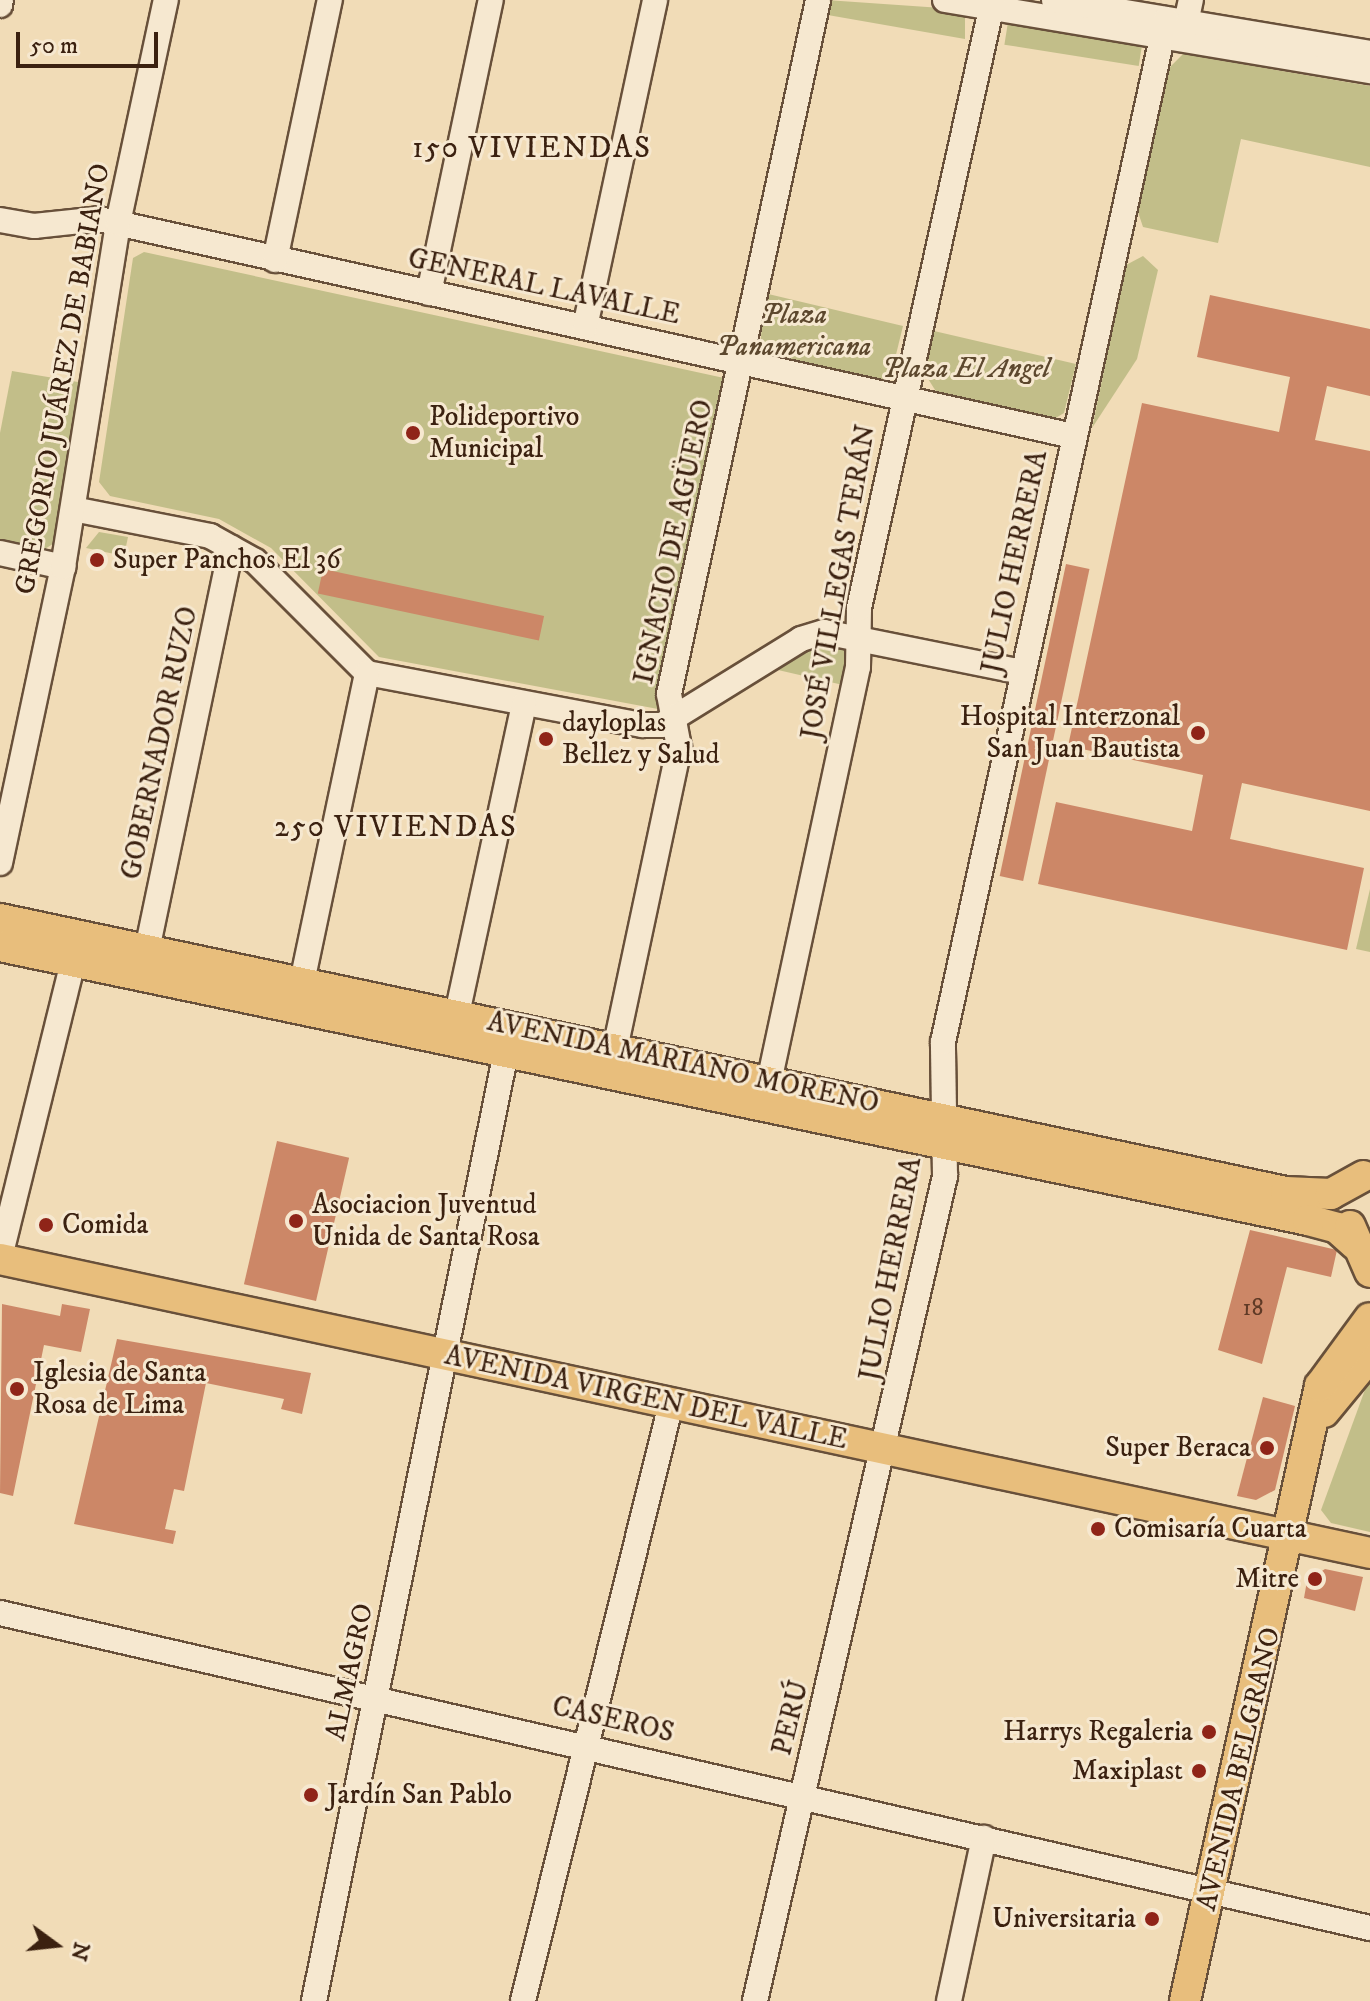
<!DOCTYPE html>
<meta charset="utf-8">
<style>
body{margin:0}
#map{position:relative;width:1370px;height:2001px;overflow:hidden;background:#f1dcb7;font-family:"IM FELL DW Pica",serif}
div>[style]{position:absolute}
[style*='--x']{left:calc(var(--x)*1px);top:calc(var(--y)*1px);width:calc(var(--w)*1px);rotate:calc(var(--a)*1deg)}
.green>*{inset:0;background:#c2be89;transform-origin:0 0}
.building>*{inset:0;background:#cc8767;transform-origin:0 0}
.roads{filter:drop-shadow(2px 0 #68503a) drop-shadow(-2px 0 #68503a) drop-shadow(0 2px #68503a) drop-shadow(0 -2px #68503a)}
.minor>*{height:24px;margin:-12px;padding:0 12px;transform-origin:12px;border-radius:12px;background:#f6e8d0}
.major>*{height:30px;margin:-15px;padding:0 15px;transform-origin:15px;border-radius:15px;background:#e8be7c}
.dots>*{width:22px;height:22px;translate:-50% -50%;box-sizing:border-box;border:4px solid #f6e8d0;border-radius:50%}
span{translate:-50% -50%;white-space:nowrap;text-align:center;line-height:1.15;-webkit-text-stroke:6px #f6e8d0;paint-order:stroke}
.number-label{font-size:24px;color:#5f3a26}
.number-label span{-webkit-text-stroke-width:0}
.street-label{font-size:28px;color:#3b2110}
.park-label{font-size:28px;color:#5d482e;font-style:italic}
.poi-label{font-size:28px;color:#3b2110}
.left{translate:0 -50%;text-align:left}
.right{translate:-100% -50%;text-align:right}
.neighbourhood-label{font-size:30px;color:#3b2110;letter-spacing:2px}
.north{position:absolute;left:16px;top:1905px;width:80px;height:80px;-webkit-text-stroke:6px #f6e8d0;paint-order:stroke;rotate:105deg;font-size:22px;font-weight:700;line-height:32px;text-align:center;color:#3b2110}
.north::after{content:'';display:block;margin:auto;width:28px;height:36px;background:#3b2110;clip-path:polygon(50% 0,100% 100%,50% 72%,0 100%)}
.scale{position:absolute;left:16px;top:32px;width:142px;height:36px;box-sizing:border-box;border:4px solid #3b2110;border-top:0;padding-left:10px;font-size:24px;line-height:28px;white-space:nowrap;color:#3b2110;-webkit-text-stroke:6px #f6e8d0;paint-order:stroke}
</style>
<div id="map">
<div class="green">
<div style="clip-path:polygon(826px 0,956px 9px,965px 16px,965px 39px,822px 14px)"></div>
<div style="left:1008px;top:22px;width:136px;height:23px;rotate:9deg"></div>
<div style="clip-path:polygon(1183px 54px,1370px 86px,1370px 167px,1241px 139px,1218px 243px,1143px 227px,1138px 212px,1169px 68px)"></div>
<div style="clip-path:polygon(144px 252px,724px 378px,729px 383px,658px 709px,379px 657px,271px 548px,219px 519px,110px 496px,99px 482px,133px 258px)"></div>
<div style="clip-path:polygon(1143px 256px,1158px 270px,1137px 359px,1092px 428px,1126px 265px)"></div>
<div style="clip-path:polygon(764px 293px,903px 326px,891px 375px,880px 381px,760px 352px)"></div>
<div style="clip-path:polygon(934px 331px,1076px 364px,1064px 413px,1054px 419px,937px 393px,925px 374px)"></div>
<div style="clip-path:polygon(12px 371px,84px 383px,56px 542px,40px 552px,0 543px,0 433px)"></div>
<div style="clip-path:polygon(99px 532px,128px 537px,124px 556px,86px 548px)"></div>
<div style="clip-path:polygon(842px 643px,849px 652px,843px 685px,778px 670px,816px 646px)"></div>
<div style="clip-path:polygon(1370px 889px,1370px 952px,1356px 949px)"></div>
<div style="clip-path:polygon(1370px 1376px,1370px 1532px,1331px 1523px,1321px 1510px)"></div>
</div>
<div class="building">
<div style="clip-path:polygon(1210px 295px,1370px 329px,1370px 396px,1327px 386px,1315px 440px,1370px 451px,1370px 811px,1242px 783px,1230px 839px,1364px 868px,1347px 950px,1038px 884px,1056px 802px,1192px 831px,1203px 775px,1068px 746px,1142px 403px,1279px 432px,1290px 377px,1197px 357px)"></div>
<div style="left:1066px;top:564px;width:24px;height:319px;rotate:12deg"></div>
<div style="left:323px;top:569px;width:226px;height:25px;rotate:12deg"></div>
<div style="left:277px;top:1141px;width:74px;height:147px;rotate:13deg"></div>
<div style="clip-path:polygon(1250px 1230px,1337px 1250px,1331px 1277px,1287px 1267px,1262px 1364px,1218px 1350px)"></div>
<div style="clip-path:polygon(2px 1304px,60px 1316px,62px 1304px,90px 1309px,81px 1352px,44px 1345px,13px 1496px,0 1493px)"></div>
<div style="clip-path:polygon(117px 1339px,311px 1373px,302px 1414px,281px 1409px,284px 1399px,206px 1383px,184px 1491px,174px 1489px,165px 1529px,176px 1531px,173px 1544px,74px 1524px)"></div>
<div style="clip-path:polygon(1263px 1397px,1295px 1406px,1275px 1490px,1256px 1500px,1237px 1496px)"></div>
<div style="clip-path:polygon(1325px 1569px,1363px 1577px,1355px 1611px,1304px 1598px,1307px 1581px)"></div>
</div>
<div class="roads">
<div class="minor">
<div style="--x:945;--y:0;--w:431;--a:9.5"></div>
<div style="--x:1054;--y:0;--w:320;--a:9.5"></div>
<div style="--x:0;--y:5;--w:5;--a:-79"></div>
<div style="--x:1183;--y:37;--w:38;--a:-78"></div>
<div style="--x:0;--y:220;--w:35;--a:10"></div>
<div style="--x:34;--y:226;--w:65;--a:-6.1"></div>
<div style="--x:99;--y:219;--w:998;--a:12.56"></div>
<div style="--x:275;--y:260;--w:266;--a:-78.1"></div>
<div style="--x:429;--y:293;--w:299;--a:-78.1"></div>
<div style="--x:585;--y:327;--w:334;--a:-77.9"></div>
<div style="--x:73;--y:509;--w:140;--a:11.1"></div>
<div style="--x:210;--y:536;--w:51;--a:29.1"></div>
<div style="--x:255;--y:561;--w:158;--a:45"></div>
<div style="--x:367;--y:673;--w:281;--a:10.7"></div>
<div style="--x:643;--y:725;--w:19;--a:0"></div>
<div style="--x:662;--y:725;--w:163;--a:-31.7"></div>
<div style="--x:801;--y:639;--w:24;--a:-17"></div>
<div style="--x:824;--y:632;--w:202;--a:11.4"></div>
<div style="--x:0;--y:553;--w:65;--a:12.5"></div>
<div style="--x:0;--y:863;--w:303;--a:-78"></div>
<div style="--x:63;--y:567;--w:348;--a:-80.9"></div>
<div style="--x:118;--y:223;--w:228;--a:-77.9"></div>
<div style="--x:147;--y:950;--w:411;--a:-78.2"></div>
<div style="--x:302;--y:982;--w:316;--a:-78.1"></div>
<div style="--x:457;--y:1014;--w:317;--a:-77.8"></div>
<div style="--x:615;--y:1049;--w:309;--a:-78"></div>
<div style="--x:679;--y:747;--w:54;--a:-100.7"></div>
<div style="--x:669;--y:694;--w:710;--a:-77.88"></div>
<div style="--x:769;--y:1082;--w:424;--a:-77.9"></div>
<div style="--x:858;--y:667;--w:59;--a:-89"></div>
<div style="--x:859;--y:608;--w:623;--a:-77.57"></div>
<div style="--x:0;--y:1257;--w:304;--a:-76.1"></div>
<div style="--x:0;--y:1613;--w:1406;--a:12.95"></div>
<div style="--x:314;--y:2001;--w:968;--a:-78.56"></div>
<div style="--x:523;--y:2001;--w:615;--a:-76.08"></div>
<div style="--x:755;--y:2001;--w:847;--a:-77.03"></div>
<div style="--x:945;--y:1176;--w:134;--a:-90.9"></div>
<div style="--x:943;--y:1042;--w:1047;--a:-77.7"></div>
<div style="--x:949;--y:2001;--w:167;--a:-77.9"></div>
</div>
<div class="major">
<div style="--x:0;--y:919;--w:1315;--a:11.99"></div>
<div style="--x:1286;--y:1192;--w:45;--a:2.5"></div>
<div style="--x:1331;--y:1194;--w:37;--a:-29"></div>
<div style="--x:0;--y:946;--w:1336;--a:11.83"></div>
<div style="--x:1308;--y:1220;--w:30;--a:15"></div>
<div style="--x:1337;--y:1228;--w:24;--a:42"></div>
<div style="--x:1350;--y:1226;--w:50;--a:66.5"></div>
<div style="--x:0;--y:1259;--w:1401;--a:12.11"></div>
<div style="--x:1324;--y:1412;--w:72;--a:-50.6"></div>
<div style="--x:1185;--y:2001;--w:630;--a:-77.62"></div>
<div style="--x:1320;--y:1386;--w:84;--a:-53.7"></div>
</div>
</div>
<div class="dots">
<div style="left:413px;top:433px;background:#8f2418"></div>
<div style="left:97px;top:560px;background:#8f2418"></div>
<div style="left:1198px;top:733px;background:#8f2418"></div>
<div style="left:546px;top:739px;background:#8f2418"></div>
<div style="left:296px;top:1221px;background:#8f2418"></div>
<div style="left:46px;top:1225px;background:#8f2418"></div>
<div style="left:17px;top:1389px;background:#8f2418"></div>
<div style="left:1267px;top:1448px;background:#8f2418"></div>
<div style="left:1098px;top:1529px;background:#8f2418"></div>
<div style="left:1315px;top:1579px;background:#8f2418"></div>
<div style="left:1209px;top:1732px;background:#8f2418"></div>
<div style="left:1199px;top:1771px;background:#8f2418"></div>
<div style="left:311px;top:1795px;background:#8f2418"></div>
<div style="left:1152px;top:1919px;background:#8f2418"></div>
</div>
<div class="number-label">
<span style="left:1253px;top:1309px">18</span>
</div>
<div class="street-label">
<span style="left:544px;top:287px;rotate:12deg">GENERAL LAVALLE</span>
<span style="left:63px;top:379px;rotate:-80deg">GREGORIO JUÁREZ DE BABIANO</span>
<span style="left:674px;top:542px;rotate:-78deg">IGNACIO DE AGÜERO</span>
<span style="left:1015px;top:562px;rotate:-78deg">JULIO HERRERA</span>
<span style="left:839px;top:582px;rotate:-80deg">JOSÉ VILLEGAS TERÁN</span>
<span style="left:160px;top:743px;rotate:-78deg">GOBERNADOR RUZO</span>
<span style="left:683px;top:1063px;rotate:12deg">AVENIDA MARIANO MORENO</span>
<span style="left:891px;top:1269px;rotate:-79deg">JULIO HERRERA</span>
<span style="left:646px;top:1398px;rotate:12deg">AVENIDA VIRGEN DEL VALLE</span>
<span style="left:350px;top:1672px;rotate:-78deg">ALMAGRO</span>
<span style="left:791px;top:1718px;rotate:-76deg">PERÚ</span>
<span style="left:613px;top:1720px;rotate:13deg">CASEROS</span>
<span style="left:1239px;top:1769px;rotate:-77deg">AVENIDA BELGRANO</span>
</div>
<div class="park-label">
<span style="left:794px;top:331px">Plaza<br>Panamericana</span>
<span style="left:966px;top:369px">Plaza El Angel</span>
</div>
<div class="poi-label">
<span class="left" style="left:429px;top:433px">Polideportivo<br>Municipal</span>
<span class="left" style="left:113px;top:560px">Super Panchos El 36</span>
<span class="right" style="left:1180px;top:733px">Hospital Interzonal<br>San Juan Bautista</span>
<span class="left" style="left:562px;top:739px">dayloplas<br>Bellez y Salud</span>
<span class="left" style="left:312px;top:1221px">Asociacion Juventud<br>Unida de Santa Rosa</span>
<span class="left" style="left:62px;top:1225px">Comida</span>
<span class="left" style="left:33px;top:1389px">Iglesia de Santa<br>Rosa de Lima</span>
<span class="right" style="left:1251px;top:1448px">Super Beraca</span>
<span class="left" style="left:1114px;top:1529px">Comisaría Cuarta</span>
<span class="right" style="left:1299px;top:1579px">Mitre</span>
<span class="right" style="left:1193px;top:1732px">Harrys Regaleria</span>
<span class="right" style="left:1183px;top:1771px">Maxiplast</span>
<span class="left" style="left:327px;top:1795px">Jardín San Pablo</span>
<span class="right" style="left:1136px;top:1919px">Universitaria</span>
</div>
<div class="neighbourhood-label">
<span style="left:532px;top:149px">150 VIVIENDAS</span>
<span style="left:396px;top:828px">250 VIVIENDAS</span>
</div>
<div class="north">N</div>
<div class="scale">50 m</div>
</div>
